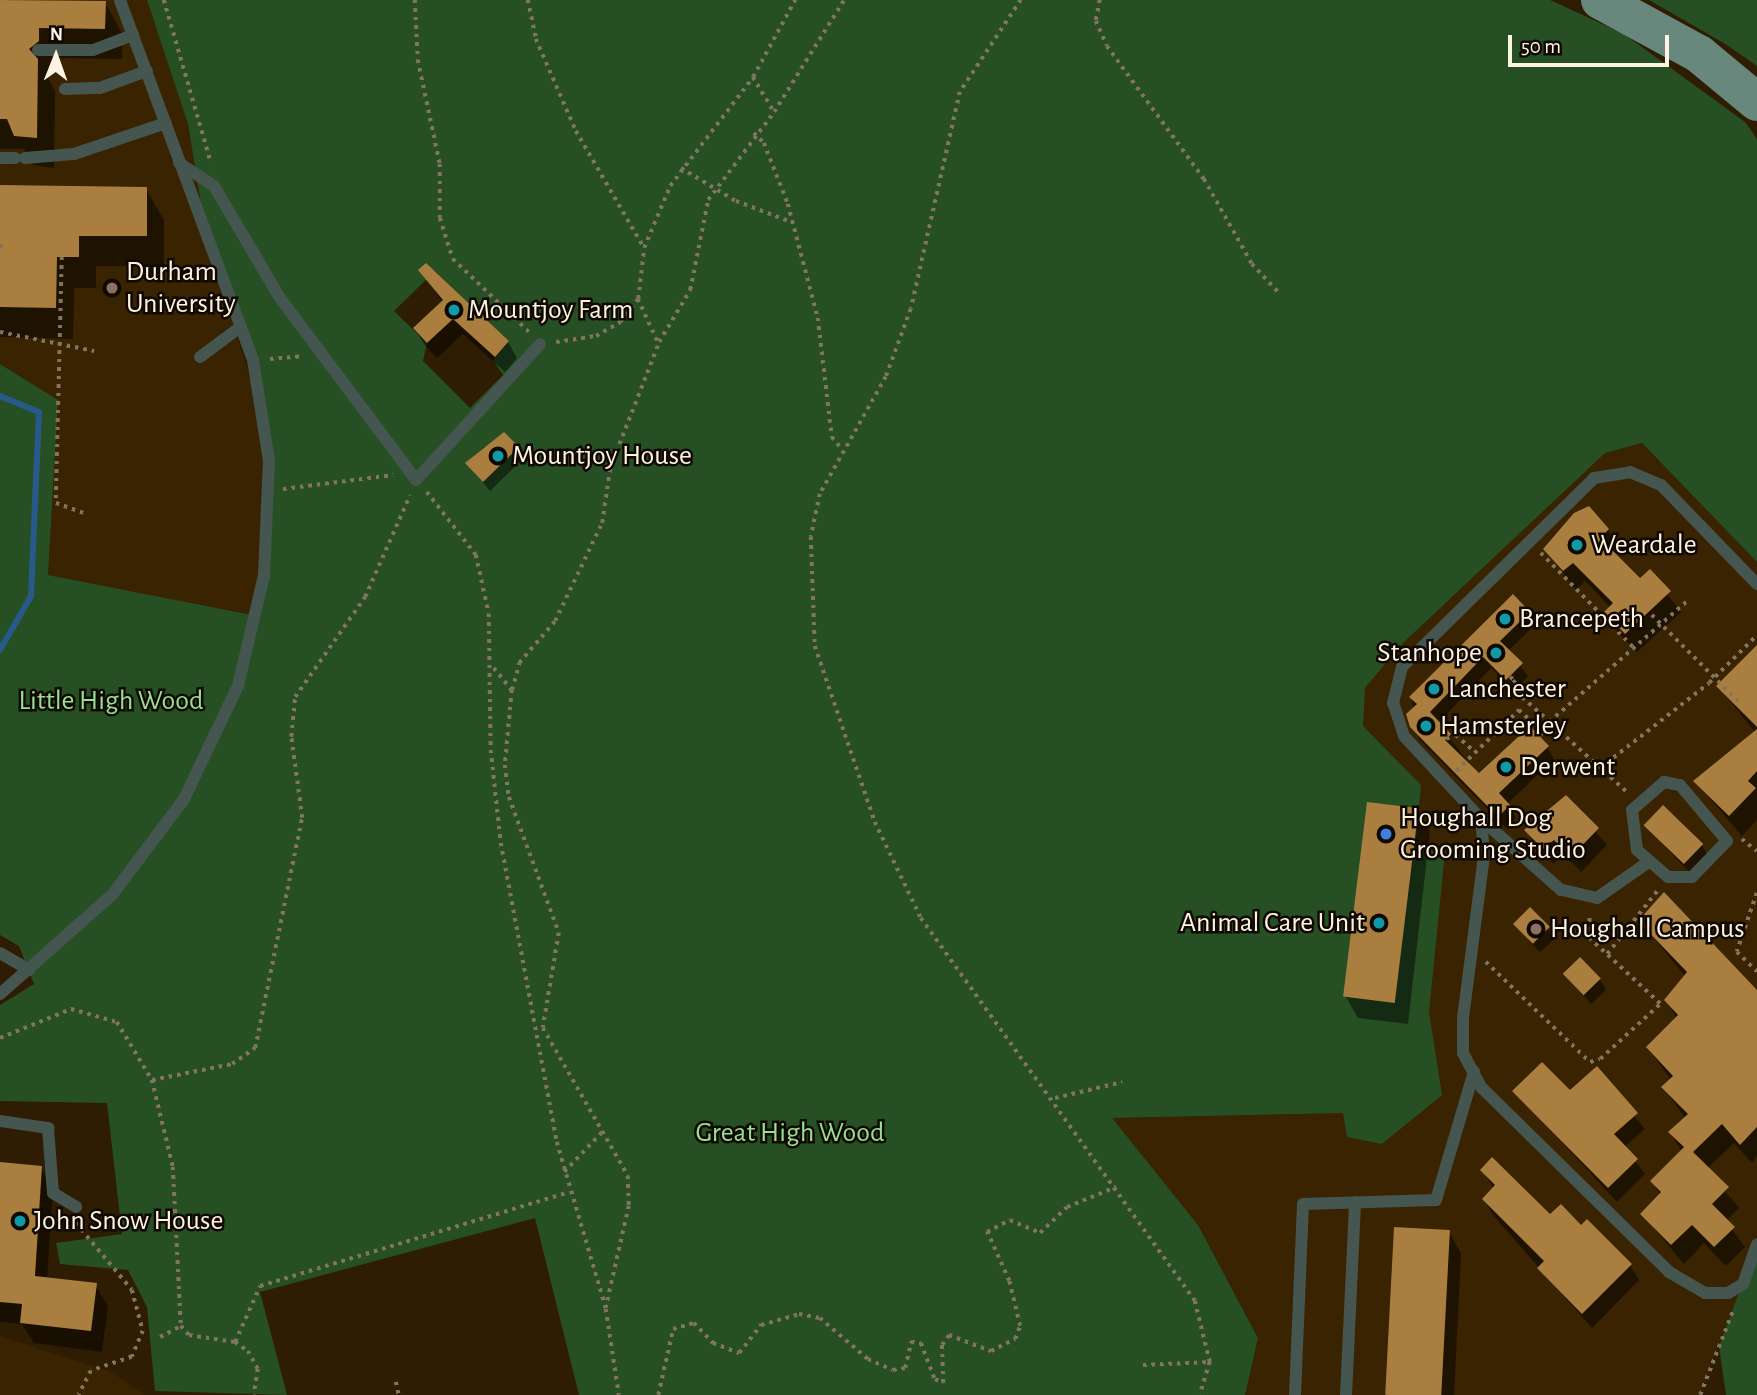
<!DOCTYPE html>
<style>
body{margin:0}
#map{position:relative;width:1757px;height:1395px;overflow:hidden;background:#2e1d03;font-family:"Alegreya Sans",sans-serif}
div>[style]{position:absolute}
[style*='--x']{left:calc(var(--x)*1px);top:calc(var(--y)*1px);width:calc(var(--w)*1px);rotate:calc(var(--a)*1deg)}
.built>*{inset:0;background:#392301}
.green>*{inset:0;background:#265024}
.shadow>*{inset:0;background:#0007;transform-origin:0 0}
.stream>*{height:6px;margin:-3px;padding:0 3px;transform-origin:3px;border-radius:3px;background:#275a8b}
.building>*{inset:0;background:#aa7e3f;transform-origin:0 0}
.path>*{height:3.5px;margin-top:-1.75px;transform-origin:0;background:repeating-linear-gradient(90deg,#83745e 0 3.5px,transparent 0 8.5px)}
.service>*{height:12px;margin:-6px;padding:0 6px;transform-origin:6px;border-radius:6px;background:#45554f}
.primary>*{height:38px;margin:-19px;padding:0 19px;transform-origin:19px;border-radius:19px;background:#68887d}
.dots>*{width:19px;height:19px;translate:-50% -50%;box-sizing:border-box;border:4px solid #100902;border-radius:50%}
span{translate:-50% -50%;white-space:nowrap;text-align:center;line-height:1.15;-webkit-text-stroke:5px #100902;paint-order:stroke}
.poi-label{font-size:28px;color:#fef2e3}
.left{translate:0 -50%;text-align:left}
.right{translate:-100% -50%;text-align:right}
.park-label{font-size:28px;color:#97df92}
.north{position:absolute;left:21px;top:21px;width:70px;height:70px;-webkit-text-stroke:5px #100902;paint-order:stroke;rotate:1deg;font-size:19px;font-weight:700;line-height:28px;text-align:center;color:#fef2e3}
.north::after{content:'';display:block;margin:auto;width:24px;height:32px;background:#fef2e3;clip-path:polygon(50% 0,100% 100%,50% 72%,0 100%)}
.scale{position:absolute;left:1508px;top:35px;width:161px;height:32px;box-sizing:border-box;border:4px solid #fef2e3;border-top:0;padding-left:9px;font-size:21px;line-height:24px;white-space:nowrap;color:#fef2e3;-webkit-text-stroke:5px #100902;paint-order:stroke}
</style>
<div id="map">
<div class="built">
<div style="clip-path:polygon(0 0,147px 0,188px 124px,208px 247px,267px 431px,257px 616px,48px 575px,58px 400px,0 364px)"></div>
<div style="clip-path:polygon(1642px 443px,1757px 562px,1757px 1244px,1700px 1395px,1245px 1395px,1258px 1337px,1198px 1225px,1111px 1118px,1295px 1114px,1365px 688px,1403px 643px,1605px 453px)"></div>
<div style="clip-path:polygon(0 1336px,111px 1372px,145px 1395px,0 1395px)"></div>
</div>
<div class="green">
<div style="clip-path:polygon(evenodd,147px 0,1550px 0,1624px 34px,1745px 122px,1757px 139px,1757px 562px,1642px 443px,1605px 453px,1403px 643px,1365px 688px,1363px 726px,1421px 785px,1415px 849px,1445px 852px,1429px 1012px,1442px 1095px,1382px 1144px,1347px 1137px,1343px 1113px,1112px 1118px,1198px 1225px,1258px 1338px,1245px 1395px,579px 1395px,535px 1218px,260px 1292px,287px 1395px,155px 1391px,147px 1307px,128px 1270px,60px 1264px,56px 1243px,122px 1234px,107px 1103px,0 1101px,0 1005px,34px 984px,19px 946px,0 935px,0 364px,58px 400px,48px 575px,257px 616px,270px 508px,253px 360px,208px 247px,188px 124px,147px 0,435px 271px,509px 341px,493px 360px,503px 375px,470px 408px,423px 361px,427px 343px,394px 311px,435px 271px)"></div>
<div style="clip-path:polygon(1649px 0,1757px 0,1757px 66px,1727px 45px)"></div>
<div style="clip-path:polygon(1757px 1244px,1757px 1395px,1726px 1395px,1719px 1346px)"></div>
</div>
<div class="shadow">
<div style="clip-path:polygon(0 0,105px 3px,122px 33px,122px 59px,55px 58px,48px 78px,55px 91px,54px 168px,33px 165px,24px 149px,0 149px)"></div>
<div style="clip-path:polygon(0 188px,146px 189px,164px 220px,164px 266px,96px 266px,96px 288px,74px 288px,73px 339px,0 337px)"></div>
<div style="clip-path:polygon(420px 270px,508px 342px,517px 358px,505px 372px,463px 334px,437px 358px,424px 344px,415px 329px,443px 303px)"></div>
<div style="clip-path:polygon(484px 447px,518px 448px,524px 458px,490px 491px,467px 463px)"></div>
<div style="clip-path:polygon(1608px 530px,1619px 549px,1614px 554px,1640px 581px,1650px 572px,1681px 612px,1637px 652px,1618px 632px,1606px 612px,1611px 608px,1585px 581px,1576px 590px,1545px 549px)"></div>
<div style="clip-path:polygon(1528px 613px,1535px 625px,1508px 651px,1528px 676px,1514px 691px,1491px 668px,1438px 723px,1479px 776px,1547px 747px,1554px 759px,1507px 804px,1516px 818px,1506px 828px,1419px 739px,1411px 697px)"></div>
<div style="clip-path:polygon(1757px 648px,1757px 820px,1742px 836px,1695px 781px,1755px 732px,1718px 686px)"></div>
<div style="clip-path:polygon(1566px 797px,1607px 845px,1581px 872px,1564px 854px,1553px 864px,1527px 830px)"></div>
<div style="clip-path:polygon(1418px 810px,1430px 831px,1408px 1024px,1358px 1018px,1346px 997px)"></div>
<div style="clip-path:polygon(1646px 826px,1702px 845px,1707px 855px,1690px 873px)"></div>
<div style="left:1530px;top:910px;width:38px;height:21px;rotate:48deg"></div>
<div style="clip-path:polygon(1640px 921px,1757px 1000px,1757px 1156px,1752px 1163px,1734px 1143px,1707px 1169px,1739px 1208px,1726px 1221px,1745px 1247px,1726px 1266px,1704px 1243px,1684px 1264px,1642px 1214px,1660px 1195px,1652px 1181px,1682px 1152px,1670px 1132px,1686px 1119px,1663px 1088px,1671px 1080px,1648px 1048px,1677px 1019px,1666px 1000px,1685px 976px)"></div>
<div style="clip-path:polygon(1566px 974px,1600px 980px,1606px 990px,1591px 1004px)"></div>
<div style="clip-path:polygon(1596px 1069px,1645px 1129px,1624px 1147px,1645px 1174px,1617px 1202px,1515px 1091px,1570px 1092px)"></div>
<div style="clip-path:polygon(0 1163px,41px 1168px,53px 1189px,47px 1279px,95px 1285px,108px 1306px,102px 1352px,34px 1343px,22px 1324px,0 1322px)"></div>
<div style="clip-path:polygon(1482px 1170px,1630px 1265px,1639px 1280px,1592px 1328px,1493px 1215px,1484px 1199px,1494px 1189px)"></div>
<div style="clip-path:polygon(1449px 1232px,1461px 1253px,1454px 1395px,1388px 1395px)"></div>
</div>
<div class="stream">
<div style="--x:0;--y:396;--w:42;--a:22.3"></div>
<div style="--x:39;--y:412;--w:184;--a:92.5"></div>
<div style="--x:31;--y:596;--w:62;--a:119.9"></div>
</div>
<div class="building">
<div style="clip-path:polygon(0 0,106px 1px,105px 29px,39px 28px,39px 41px,29px 49px,38px 59px,37px 138px,14px 136px,7px 119px,0 119px)"></div>
<div style="clip-path:polygon(0 185px,147px 187px,147px 236px,79px 236px,79px 257px,57px 257px,56px 308px,0 307px)"></div>
<div style="clip-path:polygon(426px 263px,509px 341px,495px 357px,453px 319px,427px 343px,413px 328px,443px 300px,418px 270px)"></div>
<div style="clip-path:polygon(504px 432px,519px 447px,483px 482px,465px 463px)"></div>
<div style="clip-path:polygon(1589px 506px,1609px 529px,1600px 538px,1640px 578px,1650px 569px,1671px 591px,1625px 634px,1604px 612px,1613px 603px,1573px 563px,1563px 571px,1543px 549px,1574px 513px)"></div>
<div style="clip-path:polygon(1513px 594px,1530px 612px,1500px 641px,1523px 663px,1506px 680px,1483px 657px,1430px 712px,1451px 734px,1445px 740px,1479px 773px,1530px 726px,1549px 746px,1499px 793px,1510px 805px,1498px 817px,1410px 727px,1406px 714px,1417px 704px,1409px 697px)"></div>
<div style="clip-path:polygon(1757px 645px,1757px 727px,1716px 686px)"></div>
<div style="clip-path:polygon(1757px 729px,1757px 771px,1748px 781px,1756px 788px,1729px 816px,1693px 781px)"></div>
<div style="clip-path:polygon(1566px 795px,1599px 828px,1571px 857px,1554px 840px,1543px 849px,1524px 830px)"></div>
<div style="left:1367px;top:802px;width:52px;height:196px;rotate:7deg"></div>
<div style="left:1663px;top:805px;width:56px;height:28px;rotate:44deg"></div>
<div style="clip-path:polygon(1664px 892px,1757px 990px,1757px 1127px,1740px 1145px,1722px 1124px,1693px 1152px,1729px 1187px,1712px 1204px,1735px 1227px,1714px 1247px,1692px 1225px,1671px 1245px,1640px 1214px,1661px 1192px,1650px 1181px,1684px 1147px,1668px 1132px,1688px 1114px,1661px 1087px,1673px 1076px,1646px 1047px,1678px 1015px,1664px 1000px,1687px 972px,1638px 921px)"></div>
<div style="left:1530px;top:907px;width:28px;height:24px;rotate:45deg"></div>
<div style="left:1580px;top:957px;width:30px;height:24px;rotate:46deg"></div>
<div style="clip-path:polygon(1542px 1062px,1570px 1090px,1597px 1066px,1638px 1113px,1614px 1134px,1638px 1159px,1608px 1188px,1512px 1091px)"></div>
<div style="clip-path:polygon(1492px 1157px,1550px 1214px,1561px 1204px,1581px 1225px,1587px 1219px,1632px 1264px,1582px 1314px,1537px 1268px,1544px 1261px,1482px 1199px,1495px 1185px,1480px 1170px)"></div>
<div style="clip-path:polygon(0 1162px,42px 1166px,35px 1276px,97px 1283px,91px 1331px,20px 1323px,22px 1304px,0 1302px)"></div>
<div style="left:1394px;top:1227px;width:56px;height:168px;rotate:3deg"></div>
</div>
<div class="path">
<div style="--x:164;--y:0;--w:170;--a:73.9"></div>
<div style="--x:415;--y:0;--w:60;--a:87.1"></div>
<div style="--x:418;--y:60;--w:106;--a:78.1"></div>
<div style="--x:440;--y:164;--w:54;--a:90"></div>
<div style="--x:440;--y:218;--w:43;--a:72.4"></div>
<div style="--x:453;--y:259;--w:105;--a:43.8"></div>
<div style="--x:528;--y:0;--w:40;--a:78"></div>
<div style="--x:536;--y:39;--w:100;--a:66.5"></div>
<div style="--x:576;--y:131;--w:135;--a:59.8"></div>
<div style="--x:1021;--y:0;--w:110;--a:123.5"></div>
<div style="--x:960;--y:92;--w:222;--a:102.7"></div>
<div style="--x:911;--y:309;--w:72;--a:110.2"></div>
<div style="--x:886;--y:377;--w:134;--a:119.4"></div>
<div style="--x:820;--y:494;--w:44;--a:101.8"></div>
<div style="--x:811;--y:537;--w:109;--a:87.9"></div>
<div style="--x:815;--y:646;--w:186;--a:71.2"></div>
<div style="--x:875;--y:822;--w:106;--a:64.4"></div>
<div style="--x:921;--y:918;--w:471;--a:54.4"></div>
<div style="--x:1195;--y:1301;--w:63;--a:76.2"></div>
<div style="--x:1210;--y:1362;--w:34;--a:107"></div>
<div style="--x:1100;--y:0;--w:21;--a:101"></div>
<div style="--x:1096;--y:21;--w:27;--a:66"></div>
<div style="--x:1107;--y:46;--w:165;--a:53.9"></div>
<div style="--x:1204;--y:179;--w:98;--a:60.5"></div>
<div style="--x:1252;--y:264;--w:42;--a:46.9"></div>
<div style="--x:753;--y:77;--w:41;--a:59"></div>
<div style="--x:754;--y:133;--w:14;--a:45"></div>
<div style="--x:764;--y:143;--w:66;--a:68.5"></div>
<div style="--x:788;--y:204;--w:118;--a:75.3"></div>
<div style="--x:818;--y:318;--w:120;--a:83.3"></div>
<div style="--x:832;--y:437;--w:14;--a:51"></div>
<div style="--x:681;--y:168;--w:64;--a:31"></div>
<div style="--x:736;--y:201;--w:59;--a:20.9"></div>
<div style="--x:0;--y:246;--w:7;--a:0"></div>
<div style="--x:62;--y:257;--w:246;--a:91.4"></div>
<div style="--x:56;--y:503;--w:29;--a:20"></div>
<div style="--x:638;--y:299;--w:47;--a:65.1"></div>
<div style="--x:0;--y:332;--w:96;--a:11.4"></div>
<div style="--x:556;--y:342;--w:40;--a:-8.5"></div>
<div style="--x:596;--y:336;--w:28;--a:-30"></div>
<div style="--x:620;--y:322;--w:29;--a:-52"></div>
<div style="--x:638;--y:299;--w:51;--a:-83.3"></div>
<div style="--x:644;--y:248;--w:67;--a:-67.2"></div>
<div style="--x:670;--y:186;--w:137;--a:-52.7"></div>
<div style="--x:753;--y:77;--w:88;--a:-61.4"></div>
<div style="--x:270;--y:359;--w:34;--a:-5"></div>
<div style="--x:283;--y:489;--w:111;--a:-7.3"></div>
<div style="--x:427;--y:492;--w:80;--a:52.1"></div>
<div style="--x:476;--y:555;--w:60;--a:77.6"></div>
<div style="--x:489;--y:614;--w:136;--a:89.2"></div>
<div style="--x:491;--y:750;--w:94;--a:83.9"></div>
<div style="--x:501;--y:843;--w:304;--a:79.4"></div>
<div style="--x:557;--y:1142;--w:174;--a:73.6"></div>
<div style="--x:606;--y:1309;--w:87;--a:81.4"></div>
<div style="--x:1541;--y:553;--w:134;--a:45.6"></div>
<div style="--x:1652;--y:615;--w:126;--a:45"></div>
<div style="--x:494;--y:668;--w:28;--a:51"></div>
<div style="--x:512;--y:690;--w:75;--a:95.3"></div>
<div style="--x:505;--y:765;--w:32;--a:83"></div>
<div style="--x:509;--y:797;--w:145;--a:69.8"></div>
<div style="--x:559;--y:933;--w:96;--a:99.6"></div>
<div style="--x:543;--y:1028;--w:171;--a:60.1"></div>
<div style="--x:628;--y:1176;--w:30;--a:88"></div>
<div style="--x:629;--y:1206;--w:104;--a:102.8"></div>
<div style="--x:1510;--y:677;--w:7;--a:34"></div>
<div style="--x:1516;--y:681;--w:8;--a:140"></div>
<div style="--x:1510;--y:686;--w:158;--a:42.2"></div>
<div style="--x:512;--y:690;--w:28;--a:-75"></div>
<div style="--x:519;--y:663;--w:55;--a:-49.4"></div>
<div style="--x:555;--y:621;--w:109;--a:-64.4"></div>
<div style="--x:602;--y:523;--w:56;--a:-81.7"></div>
<div style="--x:610;--y:468;--w:135;--a:-68.7"></div>
<div style="--x:659;--y:342;--w:61;--a:-59.2"></div>
<div style="--x:690;--y:290;--w:92;--a:-78.7"></div>
<div style="--x:708;--y:200;--w:110;--a:-53.1"></div>
<div style="--x:774;--y:112;--w:132;--a:-58"></div>
<div style="--x:1549;--y:722;--w:182;--a:-41.2"></div>
<div style="--x:1539;--y:736;--w:18;--a:-43"></div>
<div style="--x:1446;--y:739;--w:11;--a:-22"></div>
<div style="--x:1456;--y:735;--w:25;--a:42"></div>
<div style="--x:1600;--y:768;--w:138;--a:-37.9"></div>
<div style="--x:1709;--y:683;--w:68;--a:-45"></div>
<div style="--x:1456;--y:771;--w:88;--a:-44.1"></div>
<div style="--x:1519;--y:710;--w:23;--a:43"></div>
<div style="--x:1742;--y:839;--w:19;--a:39"></div>
<div style="--x:1757;--y:893;--w:62;--a:108.7"></div>
<div style="--x:1737;--y:952;--w:28;--a:44"></div>
<div style="--x:1607;--y:954;--w:82;--a:-51.4"></div>
<div style="--x:1486;--y:962;--w:144;--a:43.9"></div>
<div style="--x:1590;--y:1062;--w:10;--a:-17"></div>
<div style="--x:1600;--y:1059;--w:81;--a:-42.5"></div>
<div style="--x:1660;--y:1004;--w:96;--a:-137.1"></div>
<div style="--x:1590;--y:939;--w:25;--a:-92"></div>
<div style="--x:0;--y:1038;--w:77;--a:-22.2"></div>
<div style="--x:71;--y:1009;--w:48;--a:15.8"></div>
<div style="--x:117;--y:1022;--w:68;--a:58.9"></div>
<div style="--x:152;--y:1080;--w:89;--a:76.4"></div>
<div style="--x:173;--y:1167;--w:159;--a:87.1"></div>
<div style="--x:181;--y:1326;--w:12;--a:48"></div>
<div style="--x:189;--y:1335;--w:47;--a:8.7"></div>
<div style="--x:235;--y:1342;--w:16;--a:35"></div>
<div style="--x:248;--y:1351;--w:21;--a:61"></div>
<div style="--x:258;--y:1369;--w:26;--a:99"></div>
<div style="--x:152;--y:1080;--w:82;--a:-11.3"></div>
<div style="--x:232;--y:1064;--w:28;--a:-35"></div>
<div style="--x:255;--y:1048;--w:235;--a:-78.5"></div>
<div style="--x:302;--y:818;--w:82;--a:-97.7"></div>
<div style="--x:291;--y:737;--w:40;--a:-84.3"></div>
<div style="--x:295;--y:697;--w:122;--a:-55"></div>
<div style="--x:365;--y:597;--w:111;--a:-66.2"></div>
<div style="--x:1055;--y:1098;--w:69;--a:-13.4"></div>
<div style="--x:564;--y:1172;--w:59;--a:-46.4"></div>
<div style="--x:76;--y:1223;--w:87;--a:50.1"></div>
<div style="--x:132;--y:1290;--w:42;--a:75"></div>
<div style="--x:143;--y:1331;--w:28;--a:113"></div>
<div style="--x:132;--y:1357;--w:43;--a:161.1"></div>
<div style="--x:91;--y:1371;--w:27;--a:117"></div>
<div style="--x:160;--y:1337;--w:24;--a:-28"></div>
<div style="--x:235;--y:1342;--w:61;--a:-65.9"></div>
<div style="--x:260;--y:1286;--w:323;--a:-16.9"></div>
<div style="--x:1143;--y:1365;--w:67;--a:-2.6"></div>
<div style="--x:396;--y:1382;--w:13;--a:77"></div>
<div style="--x:658;--y:1395;--w:68;--a:-77.2"></div>
<div style="--x:673;--y:1329;--w:22;--a:-16"></div>
<div style="--x:694;--y:1323;--w:28;--a:46"></div>
<div style="--x:713;--y:1343;--w:28;--a:21"></div>
<div style="--x:739;--y:1353;--w:36;--a:-52"></div>
<div style="--x:761;--y:1325;--w:40;--a:-16"></div>
<div style="--x:799;--y:1314;--w:21;--a:11"></div>
<div style="--x:820;--y:1318;--w:63;--a:40.5"></div>
<div style="--x:868;--y:1359;--w:27;--a:24"></div>
<div style="--x:893;--y:1370;--w:12;--a:-9"></div>
<div style="--x:905;--y:1368;--w:27;--a:-77"></div>
<div style="--x:911;--y:1342;--w:10;--a:6"></div>
<div style="--x:921;--y:1343;--w:39;--a:69"></div>
<div style="--x:935;--y:1379;--w:9;--a:27"></div>
<div style="--x:943;--y:1383;--w:38;--a:-92"></div>
<div style="--x:942;--y:1345;--w:12;--a:-55"></div>
<div style="--x:949;--y:1335;--w:45;--a:20.9"></div>
<div style="--x:991;--y:1351;--w:27;--a:-27"></div>
<div style="--x:1015;--y:1339;--w:14;--a:-69"></div>
<div style="--x:1020;--y:1326;--w:46;--a:-103.7"></div>
<div style="--x:1009;--y:1281;--w:54;--a:-114.2"></div>
<div style="--x:987;--y:1232;--w:26;--a:-28"></div>
<div style="--x:1010;--y:1220;--w:33;--a:23"></div>
<div style="--x:1040;--y:1233;--w:37;--a:-44"></div>
<div style="--x:1067;--y:1207;--w:53;--a:-22.2"></div>
<div style="--x:1700;--y:1395;--w:93;--a:-68.7"></div>
</div>
<div class="service">
<div style="--x:38;--y:50;--w:55;--a:0"></div>
<div style="--x:93;--y:50;--w:43;--a:-20.6"></div>
<div style="--x:65;--y:89;--w:35;--a:-2"></div>
<div style="--x:100;--y:88;--w:50;--a:-19.9"></div>
<div style="--x:0;--y:158;--w:15;--a:0"></div>
<div style="--x:25;--y:158;--w:49;--a:-4.7"></div>
<div style="--x:74;--y:154;--w:97;--a:-18.6"></div>
<div style="--x:179;--y:163;--w:42;--a:33.3"></div>
<div style="--x:214;--y:186;--w:130;--a:59.5"></div>
<div style="--x:280;--y:298;--w:227;--a:53.2"></div>
<div style="--x:416;--y:480;--w:184;--a:-47.6"></div>
<div style="--x:200;--y:357;--w:49;--a:-36.6"></div>
<div style="--x:1664;--y:782;--w:16;--a:11"></div>
<div style="--x:1680;--y:785;--w:73;--a:50"></div>
<div style="--x:1727;--y:841;--w:50;--a:134.2"></div>
<div style="--x:1692;--y:877;--w:24;--a:180"></div>
<div style="--x:1668;--y:877;--w:41;--a:-138.9"></div>
<div style="--x:1637;--y:850;--w:40;--a:-97.1"></div>
<div style="--x:1632;--y:810;--w:43;--a:-41.2"></div>
<div style="--x:1481;--y:819;--w:37;--a:85"></div>
<div style="--x:1484;--y:856;--w:162;--a:97.4"></div>
<div style="--x:1463;--y:1017;--w:36;--a:90"></div>
<div style="--x:1463;--y:1053;--w:40;--a:62"></div>
<div style="--x:1482;--y:1088;--w:262;--a:44.5"></div>
<div style="--x:1669;--y:1272;--w:42;--a:30.3"></div>
<div style="--x:1705;--y:1293;--w:23;--a:0"></div>
<div style="--x:1728;--y:1293;--w:17;--a:-31"></div>
<div style="--x:1743;--y:1284;--w:42;--a:-70.7"></div>
<div style="--x:1647;--y:863;--w:61;--a:145"></div>
<div style="--x:1597;--y:898;--w:37;--a:-167"></div>
<div style="--x:1561;--y:890;--w:107;--a:-138.4"></div>
<div style="--x:1481;--y:819;--w:113;--a:-132.9"></div>
<div style="--x:1404;--y:736;--w:35;--a:-108"></div>
<div style="--x:1393;--y:703;--w:37;--a:-76"></div>
<div style="--x:1402;--y:667;--w:269;--a:-44.5"></div>
<div style="--x:1594;--y:478;--w:36;--a:-9"></div>
<div style="--x:1630;--y:472;--w:34;--a:23"></div>
<div style="--x:1661;--y:485;--w:138;--a:45.9"></div>
<div style="--x:0;--y:953;--w:34;--a:30"></div>
<div style="--x:0;--y:994;--w:149;--a:-41.5"></div>
<div style="--x:112;--y:895;--w:120;--a:-53.1"></div>
<div style="--x:184;--y:799;--w:125;--a:-64.5"></div>
<div style="--x:238;--y:686;--w:114;--a:-76.8"></div>
<div style="--x:264;--y:575;--w:114;--a:-87.5"></div>
<div style="--x:269;--y:461;--w:102;--a:-99"></div>
<div style="--x:253;--y:360;--w:384;--a:-110.3"></div>
<div style="--x:0;--y:1121;--w:49;--a:8.3"></div>
<div style="--x:48;--y:1128;--w:65;--a:85.6"></div>
<div style="--x:53;--y:1193;--w:27;--a:31"></div>
<div style="--x:1295;--y:1395;--w:191;--a:-87.6"></div>
<div style="--x:1303;--y:1204;--w:133;--a:-1.7"></div>
<div style="--x:1436;--y:1200;--w:134;--a:-73.5"></div>
<div style="--x:1346;--y:1395;--w:193;--a:-87.3"></div>
</div>
<div class="primary">
<div style="--x:1600;--y:0;--w:113;--a:28.6"></div>
<div style="--x:1699;--y:54;--w:75;--a:39.6"></div>
</div>
<div class="dots">
<div style="left:112px;top:288px;background:#8d6e63"></div>
<div style="left:454px;top:310px;background:#0f9aa8"></div>
<div style="left:498px;top:456px;background:#0f9aa8"></div>
<div style="left:1577px;top:545px;background:#0f9aa8"></div>
<div style="left:1505px;top:619px;background:#0f9aa8"></div>
<div style="left:1496px;top:653px;background:#0f9aa8"></div>
<div style="left:1434px;top:689px;background:#0f9aa8"></div>
<div style="left:1426px;top:726px;background:#0f9aa8"></div>
<div style="left:1506px;top:767px;background:#0f9aa8"></div>
<div style="left:1386px;top:834px;background:#3f7fe0"></div>
<div style="left:1379px;top:923px;background:#0f9aa8"></div>
<div style="left:1536px;top:929px;background:#8d6e63"></div>
<div style="left:20px;top:1221px;background:#0f9aa8"></div>
</div>
<div class="poi-label">
<span class="left" style="left:126px;top:288px">Durham<br>University</span>
<span class="left" style="left:468px;top:310px">Mountjoy Farm</span>
<span class="left" style="left:512px;top:456px">Mountjoy House</span>
<span class="left" style="left:1591px;top:545px">Weardale</span>
<span class="left" style="left:1519px;top:619px">Brancepeth</span>
<span class="right" style="left:1482px;top:653px">Stanhope</span>
<span class="left" style="left:1448px;top:689px">Lanchester</span>
<span class="left" style="left:1440px;top:726px">Hamsterley</span>
<span class="left" style="left:1520px;top:767px">Derwent</span>
<span class="left" style="left:1400px;top:834px">Houghall Dog<br>Grooming Studio</span>
<span class="right" style="left:1365px;top:923px">Animal Care Unit</span>
<span class="left" style="left:1550px;top:929px">Houghall Campus</span>
<span class="left" style="left:34px;top:1221px">John Snow House</span>
</div>
<div class="park-label">
<span style="left:111px;top:701px">Little High Wood</span>
<span style="left:790px;top:1133px">Great High Wood</span>
</div>
<div class="north">N</div>
<div class="scale">50 m</div>
</div>
